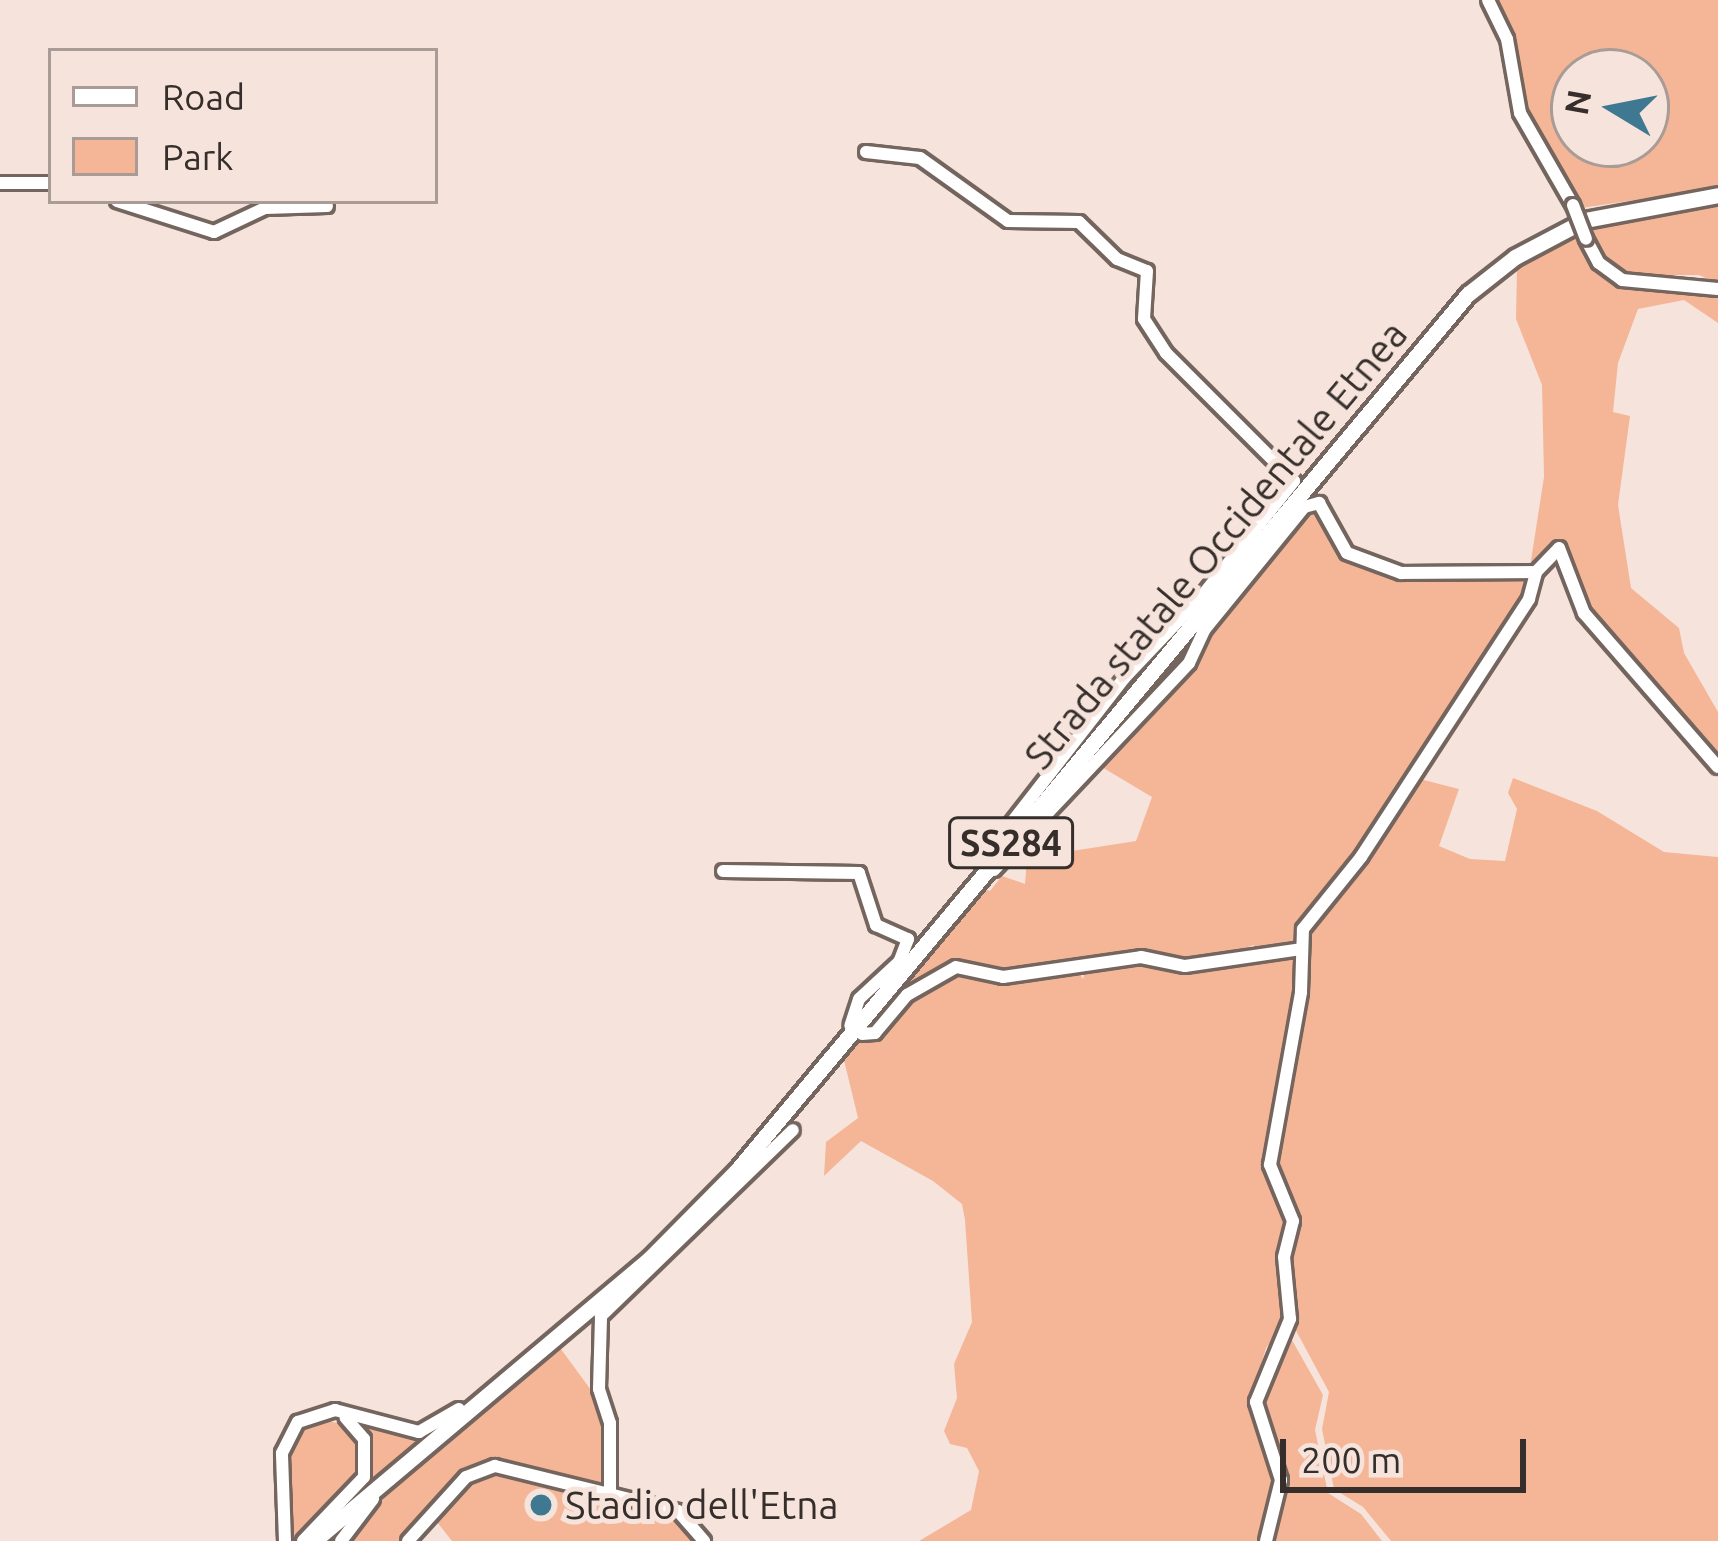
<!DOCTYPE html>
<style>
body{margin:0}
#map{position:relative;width:1718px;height:1541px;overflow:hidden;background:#f6e4dc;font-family:Ubuntu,sans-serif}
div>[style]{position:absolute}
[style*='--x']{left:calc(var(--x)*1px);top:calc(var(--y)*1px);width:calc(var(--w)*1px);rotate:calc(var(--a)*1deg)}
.green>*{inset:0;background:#f5b697}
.roads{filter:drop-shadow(3px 0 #74655e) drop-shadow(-3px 0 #74655e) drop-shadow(0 3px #74655e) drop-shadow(0 -3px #74655e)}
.minor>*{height:12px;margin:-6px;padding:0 6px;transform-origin:6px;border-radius:6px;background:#fff}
.major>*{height:15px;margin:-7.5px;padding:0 7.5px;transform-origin:7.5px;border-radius:7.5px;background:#fff}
.bridges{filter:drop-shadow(3px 0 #74655e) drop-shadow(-3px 0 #74655e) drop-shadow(0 3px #74655e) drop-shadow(0 -3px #74655e)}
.minor-bridge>*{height:12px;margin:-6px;padding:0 6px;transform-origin:6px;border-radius:6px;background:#fff}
.dots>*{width:33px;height:33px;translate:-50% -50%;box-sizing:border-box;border:6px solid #f6e4dc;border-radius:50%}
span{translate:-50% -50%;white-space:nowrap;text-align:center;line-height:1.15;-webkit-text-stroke:10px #f6e4dc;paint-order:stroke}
.shield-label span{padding:3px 9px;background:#f6e4dc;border:3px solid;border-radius:9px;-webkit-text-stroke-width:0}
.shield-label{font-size:36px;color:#352e2b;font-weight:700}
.street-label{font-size:39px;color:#352e2b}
.poi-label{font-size:39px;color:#352e2b}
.left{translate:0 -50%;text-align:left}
.legend{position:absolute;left:48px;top:48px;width:390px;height:156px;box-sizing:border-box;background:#f6e4dc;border:3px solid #a99b95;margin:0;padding:15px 21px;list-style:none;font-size:36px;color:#352e2b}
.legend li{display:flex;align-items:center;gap:24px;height:60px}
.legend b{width:60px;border:3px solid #a99b95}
.north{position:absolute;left:1550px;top:48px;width:120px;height:120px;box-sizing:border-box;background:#f6e4dc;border:3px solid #a99b95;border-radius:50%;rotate:280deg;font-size:33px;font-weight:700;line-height:48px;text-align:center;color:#352e2b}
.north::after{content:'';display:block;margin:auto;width:42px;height:54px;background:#3e7991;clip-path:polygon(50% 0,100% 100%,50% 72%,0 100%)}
.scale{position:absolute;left:1280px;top:1439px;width:246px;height:54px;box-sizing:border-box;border:6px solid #352e2b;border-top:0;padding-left:15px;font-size:36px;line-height:42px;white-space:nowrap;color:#352e2b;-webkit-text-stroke:9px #f6e4dc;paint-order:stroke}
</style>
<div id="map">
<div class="green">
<div style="clip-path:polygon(evenodd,1493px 0,1718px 0,1718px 188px,1581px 208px,1523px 106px,1493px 0,1574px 72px,1646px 72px,1646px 144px,1574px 144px,1574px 72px)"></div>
<div style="clip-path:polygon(1718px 204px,1718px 283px,1699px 275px,1626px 275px,1602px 257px,1590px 230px)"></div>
<div style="clip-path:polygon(1578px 231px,1611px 279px,1643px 290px,1718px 293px,1718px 323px,1684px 300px,1638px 309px,1618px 363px,1613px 412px,1630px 416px,1618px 505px,1631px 588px,1679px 628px,1684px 653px,1718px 712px,1718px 763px,1591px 615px,1567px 547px,1530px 567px,1544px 477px,1542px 385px,1516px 319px,1517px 265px)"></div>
<div style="clip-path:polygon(1314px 507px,1354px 565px,1409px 577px,1529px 575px,1527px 595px,1297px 944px,1256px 952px,1254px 945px,1203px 961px,1022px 967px,1003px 975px,947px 967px,862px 1033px,983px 888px,990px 891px,1002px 876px,1025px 884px,1027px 858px,1136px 841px,1152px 797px,1100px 766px,1188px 670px,1215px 620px)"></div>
<div style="clip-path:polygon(1416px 778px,1459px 789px,1439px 846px,1470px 859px,1505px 861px,1517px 809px,1508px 793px,1513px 778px,1597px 811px,1664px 852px,1718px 857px,1718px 1541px,1391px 1541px,1363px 1507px,1334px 1489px,1322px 1429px,1329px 1392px,1293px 1325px,1293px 1242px,1273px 1171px,1305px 931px)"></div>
<div style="clip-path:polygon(1296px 953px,1298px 993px,1262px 1167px,1288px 1220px,1284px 1327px,1266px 1348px,1249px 1406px,1278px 1477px,1263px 1541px,919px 1541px,971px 1510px,979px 1471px,967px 1448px,950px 1444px,944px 1431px,957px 1398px,954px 1364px,972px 1322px,965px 1220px,962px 1204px,933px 1181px,861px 1141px,824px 1176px,826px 1142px,858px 1118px,843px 1056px,948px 973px,1078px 971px,1083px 979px,1085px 971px,1136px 961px,1179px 969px)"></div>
<div style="clip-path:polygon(1288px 1333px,1323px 1395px,1315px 1430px,1328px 1493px,1361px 1514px,1382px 1541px,1269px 1541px,1284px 1487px,1259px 1409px)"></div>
<div style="clip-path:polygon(558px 1345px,599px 1401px,609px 1467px,604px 1486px,483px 1464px,404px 1541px,347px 1541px,390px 1491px)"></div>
<div style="clip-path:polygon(320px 1419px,350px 1426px,362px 1469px,340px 1502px,292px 1541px,289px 1453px,303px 1427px)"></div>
<div style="clip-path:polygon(360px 1422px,406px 1437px,434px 1433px,362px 1493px,371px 1459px)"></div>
<div style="clip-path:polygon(495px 1468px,673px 1514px,701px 1541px,452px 1541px,433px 1517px,464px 1481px)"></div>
</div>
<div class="roads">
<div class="minor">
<div style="--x:1488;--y:0;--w:43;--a:64"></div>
<div style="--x:1507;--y:39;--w:75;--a:80"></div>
<div style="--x:1520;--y:113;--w:106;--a:60.1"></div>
<div style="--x:866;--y:152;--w:54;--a:6.3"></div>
<div style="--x:920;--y:158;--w:108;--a:35.6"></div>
<div style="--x:1008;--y:221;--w:71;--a:0.8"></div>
<div style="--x:1079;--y:222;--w:53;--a:44.2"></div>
<div style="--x:1117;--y:259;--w:32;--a:22"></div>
<div style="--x:1147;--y:271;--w:48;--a:93.6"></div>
<div style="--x:1144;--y:319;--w:40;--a:57.1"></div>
<div style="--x:1166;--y:353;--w:181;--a:45"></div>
<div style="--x:1294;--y:481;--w:147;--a:128.7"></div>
<div style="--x:1202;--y:596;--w:112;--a:133.5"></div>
<div style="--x:1125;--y:677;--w:212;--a:127.9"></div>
<div style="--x:995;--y:844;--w:22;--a:100"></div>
<div style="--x:0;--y:183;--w:51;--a:0"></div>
<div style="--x:117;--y:201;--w:102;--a:17.7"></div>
<div style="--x:214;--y:232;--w:56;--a:-25.2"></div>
<div style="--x:265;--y:208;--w:62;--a:-1.8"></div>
<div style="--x:1586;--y:239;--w:27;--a:62"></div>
<div style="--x:1599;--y:263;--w:29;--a:36"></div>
<div style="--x:1622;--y:280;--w:96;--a:5.4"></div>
<div style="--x:994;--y:870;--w:284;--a:-46.7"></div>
<div style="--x:1189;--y:663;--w:38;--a:-65"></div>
<div style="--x:1205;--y:629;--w:157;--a:-50.9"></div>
<div style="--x:1304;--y:507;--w:16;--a:-15"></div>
<div style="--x:1319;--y:503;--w:57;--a:60.8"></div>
<div style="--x:1347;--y:553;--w:58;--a:20.3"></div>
<div style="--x:1401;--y:573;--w:135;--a:-0.4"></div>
<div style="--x:723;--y:871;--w:136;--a:0.8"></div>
<div style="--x:859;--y:873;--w:55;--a:71.9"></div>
<div style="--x:876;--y:925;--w:35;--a:24"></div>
<div style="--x:908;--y:939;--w:25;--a:111"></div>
<div style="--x:899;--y:962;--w:54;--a:137.2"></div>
<div style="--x:859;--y:999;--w:28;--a:108"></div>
<div style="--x:862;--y:1034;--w:13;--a:-4"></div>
<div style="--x:875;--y:1033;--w:50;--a:-49.9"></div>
<div style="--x:907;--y:995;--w:56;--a:-29.7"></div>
<div style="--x:956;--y:967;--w:48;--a:12"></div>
<div style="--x:1003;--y:977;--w:139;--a:-8.2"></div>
<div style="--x:1141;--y:957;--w:45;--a:11.6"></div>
<div style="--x:1185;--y:966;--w:117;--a:-8.3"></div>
<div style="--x:610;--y:1492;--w:69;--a:-90"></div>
<div style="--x:610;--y:1423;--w:36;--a:-108"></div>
<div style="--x:599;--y:1389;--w:73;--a:-88.4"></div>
<div style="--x:601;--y:1316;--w:267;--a:-44.1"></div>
<div style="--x:285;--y:1541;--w:88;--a:-92"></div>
<div style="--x:282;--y:1453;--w:35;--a:-63"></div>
<div style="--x:298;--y:1422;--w:39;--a:-18"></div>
<div style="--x:335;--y:1410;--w:87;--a:14.7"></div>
<div style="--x:419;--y:1432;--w:46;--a:-29.9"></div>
<div style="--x:303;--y:1541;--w:88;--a:-46.4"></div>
<div style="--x:364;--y:1477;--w:38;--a:-90"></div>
<div style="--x:364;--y:1439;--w:28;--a:-131"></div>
<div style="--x:341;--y:1541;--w:53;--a:-52.7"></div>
<div style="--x:408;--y:1541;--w:86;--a:-47.8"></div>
<div style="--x:466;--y:1477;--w:31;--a:-21"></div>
<div style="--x:495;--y:1466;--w:188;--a:13.8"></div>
<div style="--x:678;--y:1511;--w:40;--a:49"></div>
<div style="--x:1266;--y:1541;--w:63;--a:-76.2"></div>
<div style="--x:1281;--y:1480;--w:82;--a:-107.8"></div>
<div style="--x:1256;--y:1402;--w:90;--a:-67.7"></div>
<div style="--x:1290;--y:1319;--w:62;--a:-95.5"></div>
<div style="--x:1284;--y:1257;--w:37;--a:-76"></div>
<div style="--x:1293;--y:1221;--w:61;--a:-112.3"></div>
<div style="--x:1270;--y:1165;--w:176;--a:-79.8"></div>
<div style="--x:1301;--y:992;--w:63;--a:-88.2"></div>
<div style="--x:1303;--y:929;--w:92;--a:-51.1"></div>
<div style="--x:1361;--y:857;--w:308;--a:-56.9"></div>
<div style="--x:1529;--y:599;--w:28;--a:-75"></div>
<div style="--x:1536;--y:572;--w:33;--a:-46"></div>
<div style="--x:1559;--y:548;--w:70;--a:69"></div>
<div style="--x:1584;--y:613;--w:204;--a:49"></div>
</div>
<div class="major">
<div style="--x:314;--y:1541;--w:439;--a:-40.1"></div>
<div style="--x:650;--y:1258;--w:124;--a:-45.3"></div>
<div style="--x:737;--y:1170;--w:1141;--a:-50.16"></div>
<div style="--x:1468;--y:294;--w:60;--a:-38.2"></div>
<div style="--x:1515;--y:257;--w:79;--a:-27.9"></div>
<div style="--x:1585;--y:220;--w:135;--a:-10.6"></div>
</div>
</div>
<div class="bridges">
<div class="minor-bridge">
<div style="--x:1573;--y:205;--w:36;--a:69"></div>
</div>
</div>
<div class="dots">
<div style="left:541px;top:1505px;background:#3e7991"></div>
</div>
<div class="shield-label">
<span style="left:1011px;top:843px">SS284</span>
</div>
<div class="street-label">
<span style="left:1216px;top:545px;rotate:-50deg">Strada statale Occidentale Etnea</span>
</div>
<div class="poi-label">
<span class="left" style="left:565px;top:1505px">Stadio dell'Etna</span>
</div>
<ul class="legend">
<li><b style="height:15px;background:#fff"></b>Road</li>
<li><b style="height:33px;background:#f5b697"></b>Park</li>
</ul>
<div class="north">N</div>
<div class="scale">200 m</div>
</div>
